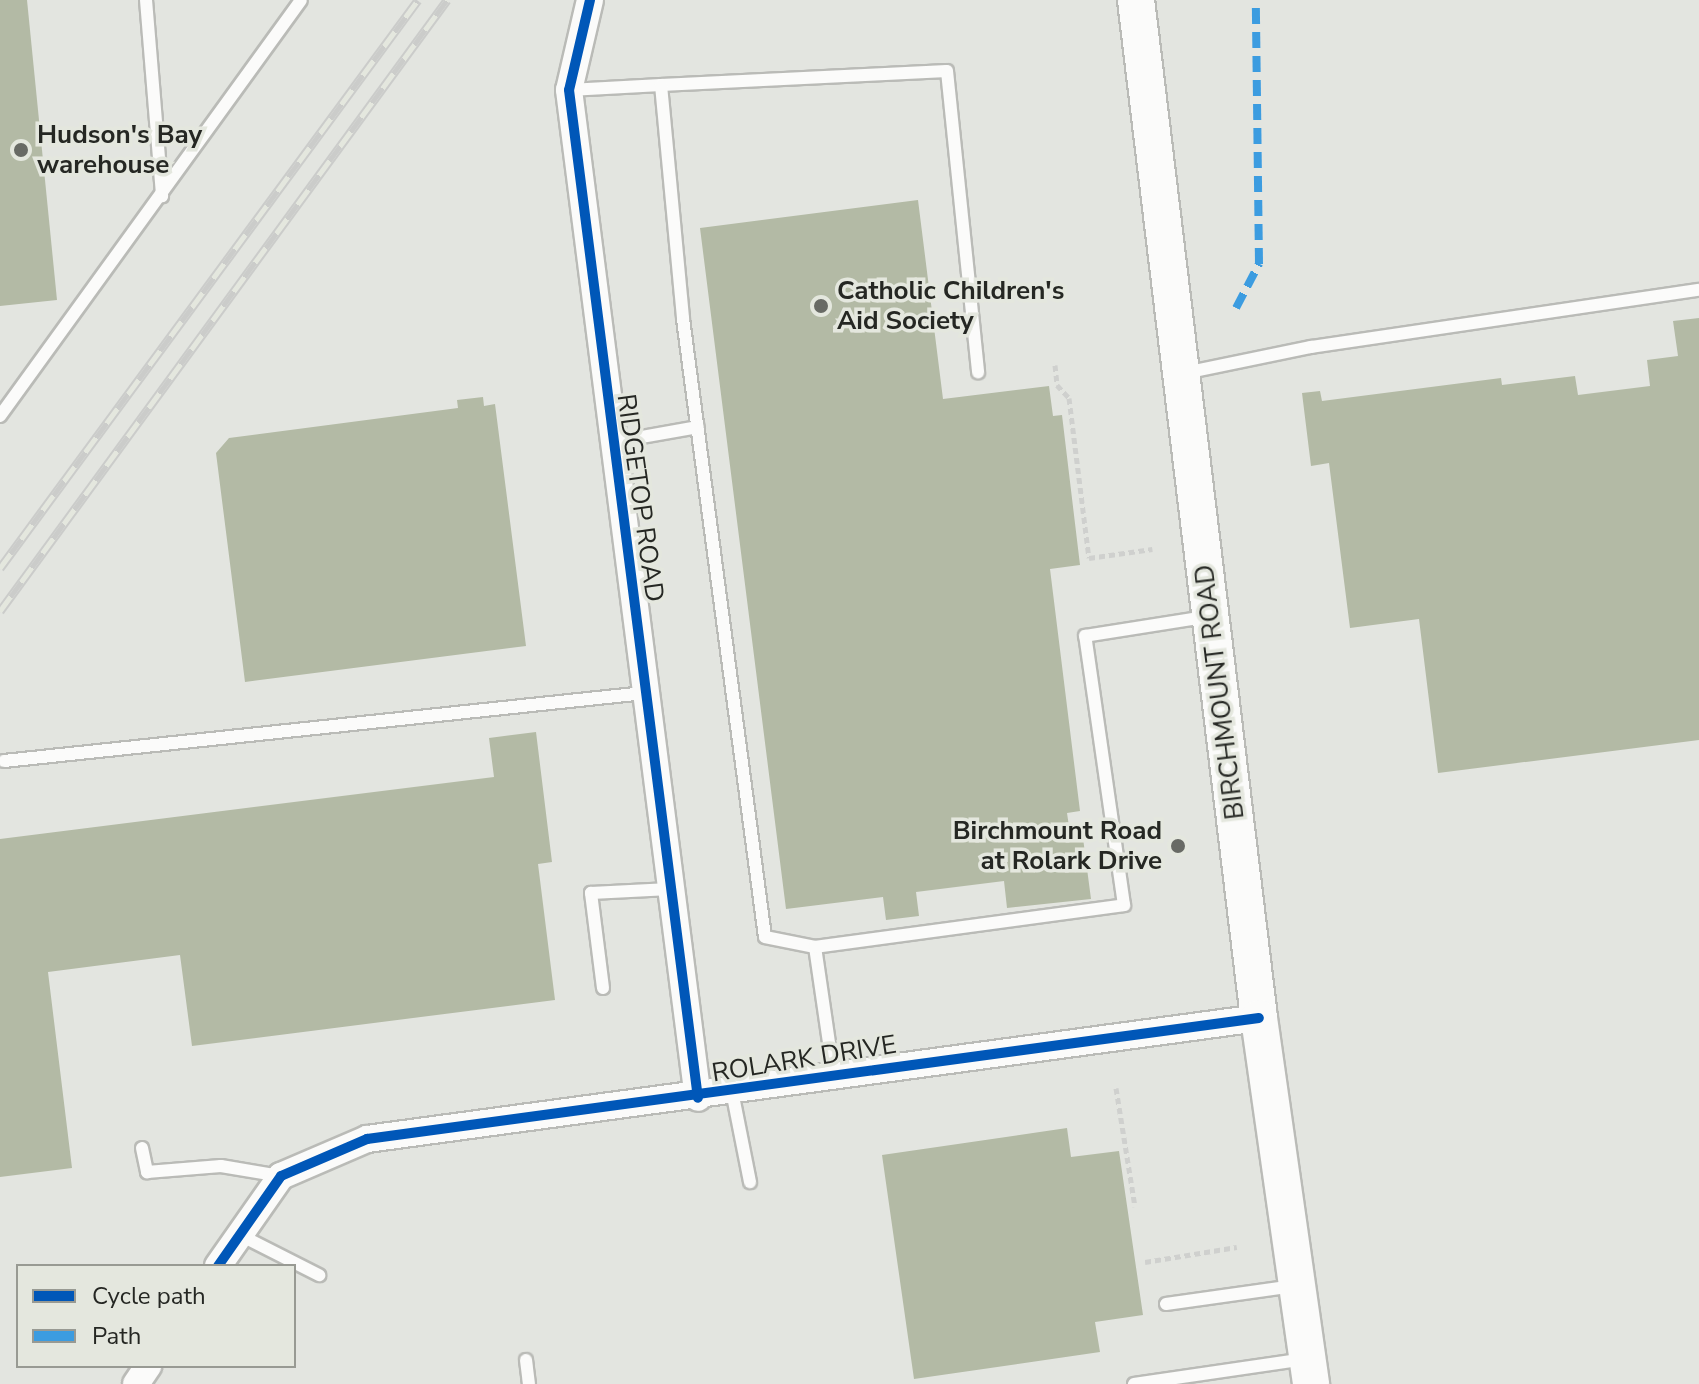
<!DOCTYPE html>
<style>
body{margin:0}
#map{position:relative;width:1699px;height:1384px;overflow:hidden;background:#e3e5e0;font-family:"Nunito Sans",sans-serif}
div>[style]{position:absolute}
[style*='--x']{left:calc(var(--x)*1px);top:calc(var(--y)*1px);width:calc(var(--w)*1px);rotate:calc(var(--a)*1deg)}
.building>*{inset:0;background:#b3baa5}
.path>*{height:5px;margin-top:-2.5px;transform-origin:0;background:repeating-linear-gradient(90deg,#cfd0ce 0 6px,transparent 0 10px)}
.roads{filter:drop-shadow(2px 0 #babbb7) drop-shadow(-2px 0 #babbb7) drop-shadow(0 2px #babbb7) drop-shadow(0 -2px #babbb7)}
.lane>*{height:12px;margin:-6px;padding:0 6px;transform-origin:6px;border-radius:6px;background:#fbfbfa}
.street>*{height:26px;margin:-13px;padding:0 13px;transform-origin:13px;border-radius:13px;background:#fbfbfa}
.secondary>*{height:36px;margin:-18px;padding:0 18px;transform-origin:18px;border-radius:18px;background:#fbfbfa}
.rail>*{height:9px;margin-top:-4.5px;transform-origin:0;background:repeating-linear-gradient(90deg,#e4e7de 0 18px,#cbccca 0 36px);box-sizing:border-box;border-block:2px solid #cbccca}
.quiet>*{height:8px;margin-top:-4px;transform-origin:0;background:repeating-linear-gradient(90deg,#3c9ce0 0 16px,transparent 0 24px)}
.cycleway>*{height:10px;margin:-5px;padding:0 5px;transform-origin:5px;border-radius:5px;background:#0057b8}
.dots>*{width:22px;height:22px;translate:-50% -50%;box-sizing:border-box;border:4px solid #e4e7de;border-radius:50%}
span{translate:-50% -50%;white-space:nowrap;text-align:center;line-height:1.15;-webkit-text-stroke:7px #e4e7de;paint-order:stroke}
.poi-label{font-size:26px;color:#252723;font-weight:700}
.left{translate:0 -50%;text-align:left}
.right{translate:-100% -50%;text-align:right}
.street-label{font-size:26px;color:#252723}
.legend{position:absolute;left:16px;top:1264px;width:280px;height:104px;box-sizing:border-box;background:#e4e7de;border:2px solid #989a93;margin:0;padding:10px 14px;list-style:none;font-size:24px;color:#252723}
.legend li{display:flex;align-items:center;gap:16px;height:40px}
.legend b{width:40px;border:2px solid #989a93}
</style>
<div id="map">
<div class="building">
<div style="clip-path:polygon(0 0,27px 0,57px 300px,0 306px)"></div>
<div style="clip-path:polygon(918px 200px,943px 399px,1049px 386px,1053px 416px,1062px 415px,1080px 565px,1050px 569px,1080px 811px,1067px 813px,1071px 840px,1083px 838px,1091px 899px,1007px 908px,1004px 881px,916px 892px,919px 916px,886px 920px,883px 897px,786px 909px,700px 228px)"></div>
<div style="clip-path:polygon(1699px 318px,1699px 740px,1438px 773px,1419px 619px,1350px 628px,1329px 463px,1311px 466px,1302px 393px,1320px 391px,1322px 401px,1501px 378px,1502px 385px,1575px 376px,1578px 395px,1650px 386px,1647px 360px,1678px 356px,1673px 321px)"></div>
<div style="clip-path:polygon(483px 397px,484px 406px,495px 404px,526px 646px,245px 682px,216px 453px,229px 438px,458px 408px,457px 400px)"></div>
<div style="clip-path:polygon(536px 732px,552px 862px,538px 864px,555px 1000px,192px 1046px,180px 955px,48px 972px,72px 1168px,0 1177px,0 839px,494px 777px,489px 738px)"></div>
<div style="clip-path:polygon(1067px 1128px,1071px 1157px,1119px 1151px,1143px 1315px,1095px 1322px,1100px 1352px,914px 1379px,882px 1155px)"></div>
</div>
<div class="path">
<div style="--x:1055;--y:365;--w:20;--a:84"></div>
<div style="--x:1057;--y:385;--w:18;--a:47"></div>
<div style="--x:1069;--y:398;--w:161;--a:82.9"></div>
<div style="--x:1089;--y:558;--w:64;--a:-8.1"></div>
<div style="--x:1116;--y:1088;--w:120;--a:80.9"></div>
<div style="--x:1145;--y:1262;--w:93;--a:-9.3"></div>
</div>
<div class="roads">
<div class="lane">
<div style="--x:146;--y:0;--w:197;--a:85.3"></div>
<div style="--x:661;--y:85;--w:286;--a:-2.8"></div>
<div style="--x:947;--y:71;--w:303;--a:84.1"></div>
<div style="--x:569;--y:90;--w:92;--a:-3.1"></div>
<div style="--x:661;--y:85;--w:235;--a:84.6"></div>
<div style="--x:683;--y:319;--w:623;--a:82.44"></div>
<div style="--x:765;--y:937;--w:51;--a:11.3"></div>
<div style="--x:1185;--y:373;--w:129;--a:-11.7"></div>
<div style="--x:1311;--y:347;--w:392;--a:-8.4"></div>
<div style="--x:0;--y:416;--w:513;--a:-54.11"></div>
<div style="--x:613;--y:442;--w:86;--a:-10"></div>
<div style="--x:4;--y:761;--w:645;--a:-6.06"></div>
<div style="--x:603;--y:988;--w:96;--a:-97.2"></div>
<div style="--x:591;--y:893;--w:79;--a:-2.9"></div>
<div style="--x:834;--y:1077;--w:131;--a:-98.3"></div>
<div style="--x:815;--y:947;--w:312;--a:-7.7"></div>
<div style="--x:1124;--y:905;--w:272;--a:-98.2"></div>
<div style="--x:1085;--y:636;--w:121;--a:-9"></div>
<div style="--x:732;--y:1091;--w:93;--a:78.8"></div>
<div style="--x:142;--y:1148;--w:25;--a:78"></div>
<div style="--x:147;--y:1172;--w:74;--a:-4.6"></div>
<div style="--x:221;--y:1166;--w:61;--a:9.5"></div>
<div style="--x:240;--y:1235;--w:89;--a:26.9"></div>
<div style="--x:1166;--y:1304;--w:129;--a:-8"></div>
<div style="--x:526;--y:1360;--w:24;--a:83"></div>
<div style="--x:1134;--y:1384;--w:173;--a:-8.3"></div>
</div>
<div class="street">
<div style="--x:590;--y:0;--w:92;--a:103.1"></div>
<div style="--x:569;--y:90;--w:1016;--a:82.71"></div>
<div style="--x:218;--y:1266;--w:110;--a:-55"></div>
<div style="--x:281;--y:1176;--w:94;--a:-23.3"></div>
<div style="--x:367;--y:1139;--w:900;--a:-7.73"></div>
<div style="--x:136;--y:1384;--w:22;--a:-56"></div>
</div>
<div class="secondary">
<div style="--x:1136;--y:0;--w:1025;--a:83.11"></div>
<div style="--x:1259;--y:1018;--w:370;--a:81.9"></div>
</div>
</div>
<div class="rail">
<div style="--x:0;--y:568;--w:705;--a:-53.65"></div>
<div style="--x:0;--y:611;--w:757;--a:-53.81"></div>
</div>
<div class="quiet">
<div style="--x:1236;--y:308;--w:50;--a:-62.4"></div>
<div style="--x:1259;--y:264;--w:264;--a:-90.7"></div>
</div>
<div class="cycleway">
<div style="--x:590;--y:0;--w:92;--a:103.1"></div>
<div style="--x:569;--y:90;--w:1016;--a:82.71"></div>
<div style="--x:218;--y:1266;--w:110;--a:-55"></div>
<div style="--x:281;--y:1176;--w:94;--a:-23.3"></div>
<div style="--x:367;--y:1139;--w:900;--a:-7.73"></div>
</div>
<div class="dots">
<div style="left:21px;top:150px;background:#686a65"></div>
<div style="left:821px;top:306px;background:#686a65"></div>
<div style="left:1178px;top:846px;background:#686a65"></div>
</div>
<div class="poi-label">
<span class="left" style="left:37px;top:150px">Hudson's Bay<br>warehouse</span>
<span class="left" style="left:837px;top:306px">Catholic Children's<br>Aid Society</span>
<span class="right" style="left:1162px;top:846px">Birchmount Road<br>at Rolark Drive</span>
</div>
<div class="street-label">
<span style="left:640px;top:498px;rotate:82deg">RIDGETOP ROAD</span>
<span style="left:1220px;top:692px;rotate:-97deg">BIRCHMOUNT ROAD</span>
<span style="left:804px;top:1059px;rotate:-9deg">ROLARK DRIVE</span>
</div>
<ul class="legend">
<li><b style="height:10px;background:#0057b8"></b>Cycle path</li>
<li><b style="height:10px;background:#3c9ce0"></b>Path</li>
</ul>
</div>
